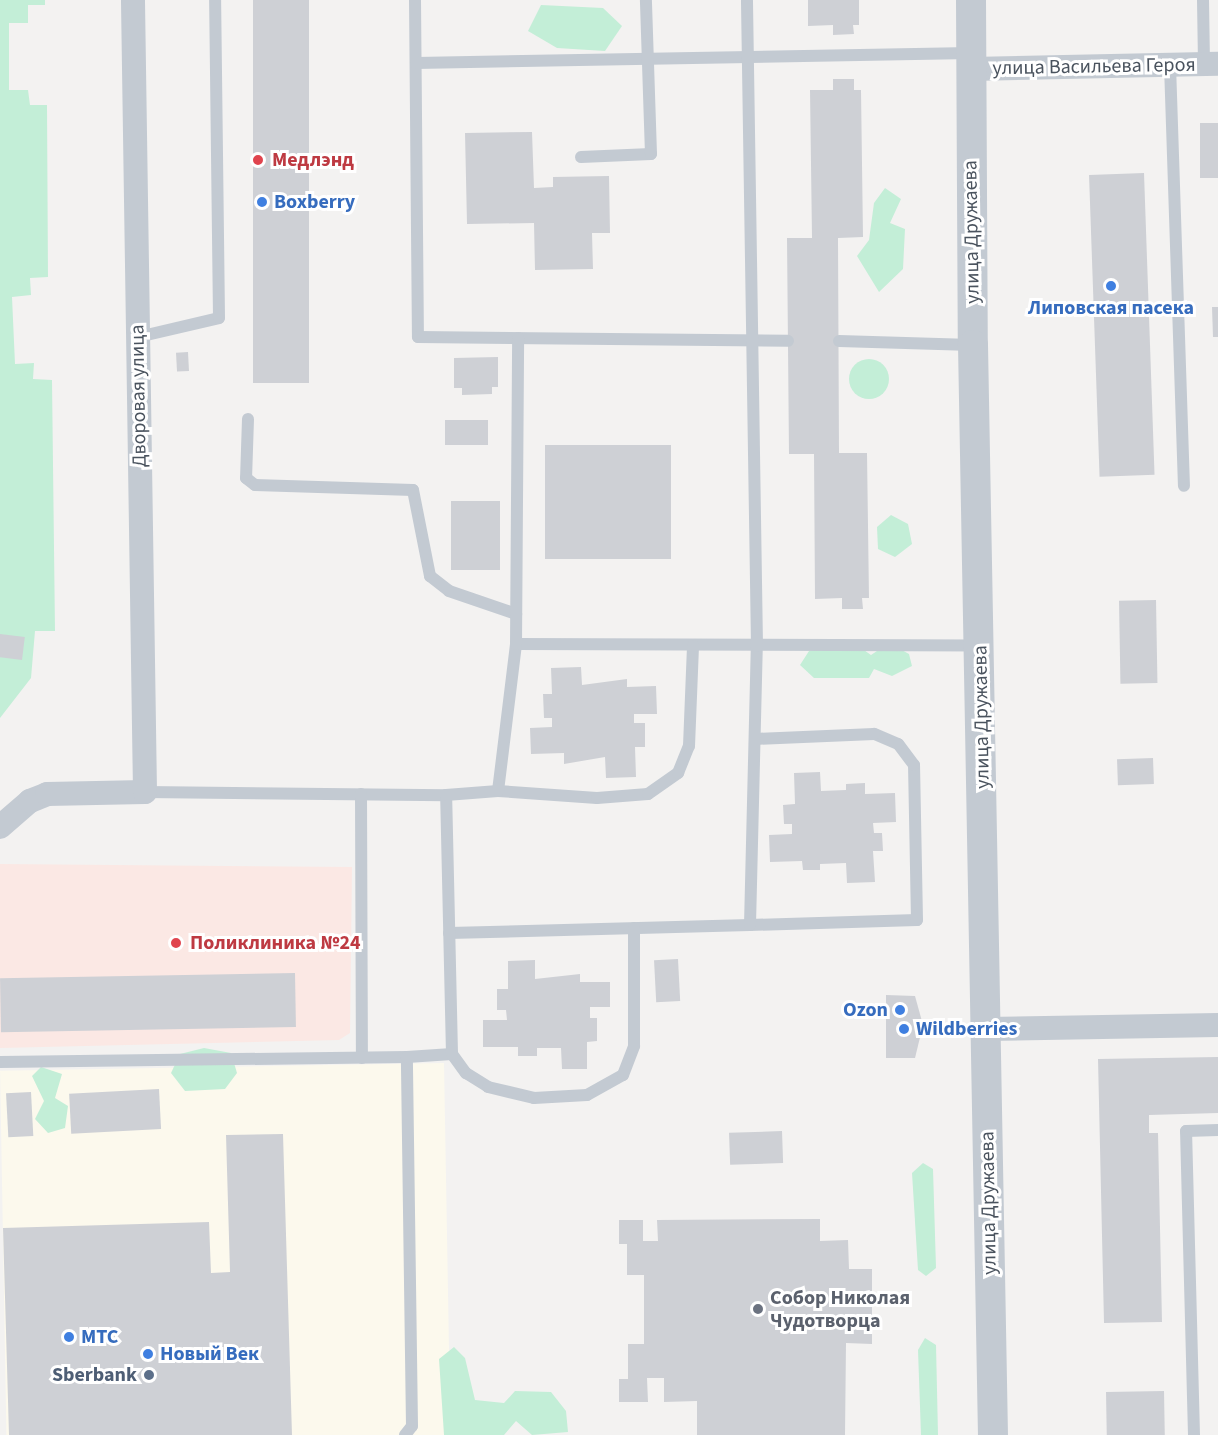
<!DOCTYPE html>
<meta charset="utf-8">
<style>
body{margin:0}
#map{position:relative;width:1218px;height:1435px;overflow:hidden;background:#f3f2f1;font-family:"Source Sans 3",sans-serif}
div>[style]{position:absolute}
[style*='--x']{left:calc(var(--x)*1px);top:calc(var(--y)*1px);width:calc(var(--w)*1px);rotate:calc(var(--a)*1deg)}
.commercial>*{inset:0;background:#fcf9ed;transform-origin:0 0}
.medical>*{inset:0;background:#fbe8e4}
.green>*{inset:0;background:#c3eed7}
.round{border-radius:50%}
.building>*{inset:0;background:#ced0d5;transform-origin:0 0}
.service>*{height:12px;margin:-6px;padding:0 6px;transform-origin:6px;border-radius:6px;background:#c3cad2}
.minor>*{height:24px;margin:-12px;padding:0 12px;transform-origin:12px;border-radius:12px;background:#c3cad2}
.tertiary>*{height:30px;margin:-15px;padding:0 15px;transform-origin:15px;border-radius:15px;background:#c3cad2}
.dots>*{width:16px;height:16px;translate:-50% -50%;box-sizing:border-box;border:3px solid #fff;border-radius:50%}
span{translate:-50% -50%;white-space:nowrap;text-align:center;line-height:1.15;-webkit-text-stroke:6px #fff;paint-order:stroke}
.street-label{font-size:20px;color:#4a535e}
.health-label{font-size:20px;color:#be3a42;font-weight:700}
.left{translate:0 -50%;text-align:left}
.shop-label{font-size:20px;color:#366cbe;font-weight:700}
.right{translate:-100% -50%;text-align:right}
.worship-label{font-size:20px;color:#5b616d;font-weight:700}
.service-label{font-size:20px;color:#4e5e75;font-weight:700}
</style>
<div id="map">
<div class="commercial">
<div style="left:444px;top:1063px;width:372px;height:444px;rotate:89deg"></div>
</div>
<div class="medical">
<div style="clip-path:polygon(0 864px,352px 867px,350px 1033px,339px 1040px,0 1048px)"></div>
</div>
<div class="green">
<div style="clip-path:polygon(0 0,45px 0,45px 5px,28px 5px,28px 23px,9px 23px,9px 90px,28px 90px,30px 105px,47px 105px,48px 277px,30px 278px,31px 295px,12px 297px,15px 364px,34px 363px,33px 379px,52px 380px,55px 631px,35px 631px,31px 678px,0 718px)"></div>
<div style="clip-path:polygon(541px 5px,603px 8px,622px 26px,605px 51px,557px 48px,528px 31px)"></div>
<div style="clip-path:polygon(885px 188px,901px 199px,890px 223px,905px 229px,903px 269px,879px 292px,857px 256px,869px 240px,874px 203px)"></div>
<div class="round" style="left:849px;top:359px;width:40px;height:40px"></div>
<div style="clip-path:polygon(891px 515px,908px 524px,912px 544px,895px 557px,878px 549px,877px 527px)"></div>
<div style="clip-path:polygon(851px 641px,871px 655px,889px 643px,909px 654px,912px 666px,892px 676px,874px 669px,869px 678px,814px 678px,800px 665px,809px 651px)"></div>
<div style="clip-path:polygon(204px 1048px,231px 1053px,237px 1073px,225px 1089px,185px 1091px,171px 1073px,180px 1054px)"></div>
<div style="clip-path:polygon(41px 1067px,62px 1074px,55px 1098px,68px 1106px,65px 1128px,48px 1133px,35px 1119px,44px 1101px,32px 1076px)"></div>
<div style="clip-path:polygon(923px 1163px,933px 1169px,936px 1268px,926px 1276px,918px 1270px,912px 1173px)"></div>
<div style="clip-path:polygon(925px 1338px,936px 1345px,938px 1435px,921px 1435px,918px 1350px)"></div>
<div style="clip-path:polygon(454px 1347px,465px 1358px,475px 1400px,504px 1403px,515px 1391px,551px 1392px,566px 1411px,568px 1432px,532px 1435px,516px 1421px,504px 1435px,444px 1435px,439px 1359px)"></div>
</div>
<div class="building">
<div style="left:253px;top:0;width:56px;height:383px"></div>
<div style="clip-path:polygon(808px 0,859px 0,859px 25px,853px 25px,854px 34px,833px 35px,833px 25px,808px 26px)"></div>
<div style="clip-path:polygon(833px 79px,854px 79px,854px 90px,861px 90px,863px 237px,838px 238px,839px 453px,867px 453px,869px 598px,862px 598px,863px 609px,842px 609px,842px 598px,815px 599px,814px 454px,789px 454px,787px 238px,812px 238px,810px 90px,833px 90px)"></div>
<div style="left:1218px;top:123px;width:55px;height:18px;rotate:90deg"></div>
<div style="clip-path:polygon(532px 132px,534px 188px,553px 187px,553px 177px,609px 176px,610px 233px,592px 233px,593px 269px,535px 270px,534px 223px,467px 224px,465px 133px)"></div>
<div style="left:1144px;top:173px;width:302px;height:55px;rotate:88deg"></div>
<div style="clip-path:polygon(1212px 307px,1218px 307px,1218px 337px,1213px 337px)"></div>
<div style="left:188px;top:352px;width:19px;height:12px;rotate:87deg"></div>
<div style="clip-path:polygon(498px 357px,498px 387px,492px 387px,492px 394px,462px 395px,462px 388px,454px 388px,454px 358px)"></div>
<div style="left:488px;top:420px;width:25px;height:43px;rotate:90deg"></div>
<div style="left:545px;top:445px;width:126px;height:114px"></div>
<div style="left:451px;top:501px;width:49px;height:69px"></div>
<div style="left:1156px;top:600px;width:83px;height:37px;rotate:89deg"></div>
<div style="left:0;top:634px;width:25px;height:23px;rotate:7deg"></div>
<div style="clip-path:polygon(581px 667px,582px 685px,627px 679px,627px 687px,656px 686px,657px 714px,634px 714px,634px 723px,645px 723px,645px 747px,635px 747px,636px 777px,606px 778px,605px 757px,564px 764px,564px 753px,531px 754px,530px 728px,552px 727px,552px 718px,544px 718px,543px 694px,552px 694px,551px 668px)"></div>
<div style="left:1153px;top:758px;width:26px;height:36px;rotate:88deg"></div>
<div style="clip-path:polygon(820px 772px,821px 791px,846px 790px,846px 784px,865px 783px,865px 794px,895px 793px,896px 822px,873px 823px,874px 833px,882px 833px,883px 851px,873px 851px,875px 882px,847px 883px,846px 863px,820px 864px,820px 870px,803px 870px,802px 861px,770px 862px,769px 835px,792px 834px,792px 824px,784px 824px,783px 805px,795px 804px,794px 773px)"></div>
<div style="left:678px;top:959px;width:42px;height:24px;rotate:87deg"></div>
<div style="clip-path:polygon(535px 960px,535px 979px,580px 974px,580px 982px,610px 982px,610px 1007px,590px 1007px,590px 1018px,597px 1018px,597px 1041px,587px 1042px,587px 1069px,562px 1069px,561px 1048px,537px 1048px,537px 1056px,518px 1056px,518px 1047px,483px 1047px,483px 1020px,507px 1020px,506px 1010px,497px 1010px,497px 989px,508px 989px,508px 961px)"></div>
<div style="left:295px;top:973px;width:54px;height:295px;rotate:89deg"></div>
<div style="clip-path:polygon(886px 995px,915px 996px,923px 1025px,915px 1058px,886px 1058px)"></div>
<div style="clip-path:polygon(1218px 1057px,1218px 1113px,1149px 1115px,1149px 1133px,1158px 1133px,1162px 1322px,1104px 1323px,1098px 1059px)"></div>
<div style="left:159px;top:1089px;width:40px;height:90px;rotate:87deg"></div>
<div style="left:31px;top:1092px;width:44px;height:25px;rotate:87deg"></div>
<div style="left:782px;top:1131px;width:32px;height:53px;rotate:88deg"></div>
<div style="clip-path:polygon(283px 1134px,292px 1435px,9px 1435px,3px 1228px,209px 1222px,211px 1273px,230px 1272px,226px 1135px)"></div>
<div style="clip-path:polygon(820px 1219px,820px 1241px,848px 1240px,849px 1269px,872px 1269px,872px 1344px,846px 1343px,845px 1435px,697px 1435px,697px 1401px,664px 1402px,664px 1378px,647px 1378px,648px 1402px,619px 1402px,619px 1379px,628px 1379px,628px 1344px,644px 1344px,644px 1275px,627px 1275px,627px 1244px,619px 1244px,619px 1220px,643px 1220px,643px 1241px,658px 1241px,657px 1220px)"></div>
<div style="left:1164px;top:1391px;width:44px;height:58px;rotate:89deg"></div>
</div>
<div class="service">
<div style="--x:415;--y:0;--w:337;--a:89.5"></div>
<div style="--x:418;--y:337;--w:370;--a:0.6"></div>
<div style="--x:1203;--y:0;--w:64;--a:89.1"></div>
<div style="--x:416;--y:63;--w:555;--a:-1.03"></div>
<div style="--x:1170;--y:65;--w:421;--a:88.1"></div>
<div style="--x:581;--y:157;--w:70;--a:-2.5"></div>
<div style="--x:651;--y:154;--w:154;--a:-91.9"></div>
<div style="--x:138;--y:337;--w:83;--a:-13.2"></div>
<div style="--x:219;--y:318;--w:318;--a:-90.7"></div>
<div style="--x:839;--y:341;--w:133;--a:1.7"></div>
<div style="--x:248;--y:419;--w:59;--a:91.9"></div>
<div style="--x:246;--y:478;--w:11;--a:38"></div>
<div style="--x:255;--y:485;--w:158;--a:1.8"></div>
<div style="--x:413;--y:490;--w:88;--a:78.8"></div>
<div style="--x:430;--y:576;--w:24;--a:38"></div>
<div style="--x:449;--y:591;--w:71;--a:18.9"></div>
<div style="--x:516;--y:644;--w:463;--a:0.2"></div>
<div style="--x:498;--y:791;--w:99;--a:4"></div>
<div style="--x:597;--y:798;--w:51;--a:-4.5"></div>
<div style="--x:648;--y:794;--w:37;--a:-35"></div>
<div style="--x:678;--y:773;--w:29;--a:-68"></div>
<div style="--x:689;--y:746;--w:100;--a:-87.7"></div>
<div style="--x:145;--y:792;--w:301;--a:0.6"></div>
<div style="--x:361;--y:794;--w:264;--a:89.8"></div>
<div style="--x:750;--y:925;--w:167;--a:-1.7"></div>
<div style="--x:917;--y:920;--w:155;--a:-91.1"></div>
<div style="--x:914;--y:765;--w:26;--a:-127"></div>
<div style="--x:898;--y:744;--w:26;--a:-157"></div>
<div style="--x:874;--y:734;--w:119;--a:177.6"></div>
<div style="--x:449;--y:933;--w:301;--a:-1.5"></div>
<div style="--x:750;--y:925;--w:279;--a:-88.6"></div>
<div style="--x:757;--y:646;--w:646;--a:-90.89"></div>
<div style="--x:452;--y:1054;--w:24;--a:54"></div>
<div style="--x:466;--y:1073;--w:26;--a:32"></div>
<div style="--x:488;--y:1087;--w:47;--a:13.4"></div>
<div style="--x:534;--y:1098;--w:53;--a:-3.2"></div>
<div style="--x:587;--y:1095;--w:41;--a:-29.1"></div>
<div style="--x:623;--y:1075;--w:31;--a:-69"></div>
<div style="--x:634;--y:1046;--w:118;--a:-90"></div>
<div style="--x:0;--y:1062;--w:407;--a:-0.7"></div>
<div style="--x:405;--y:1435;--w:11;--a:-52"></div>
<div style="--x:412;--y:1426;--w:369;--a:-90.8"></div>
<div style="--x:407;--y:1057;--w:45;--a:-3.8"></div>
<div style="--x:452;--y:1054;--w:259;--a:-91.3"></div>
<div style="--x:446;--y:795;--w:52;--a:-4.4"></div>
<div style="--x:498;--y:791;--w:148;--a:-83"></div>
<div style="--x:516;--y:644;--w:306;--a:-89.6"></div>
<div style="--x:1194;--y:1435;--w:304;--a:-91.5"></div>
<div style="--x:1186;--y:1131;--w:32;--a:-2"></div>
</div>
<div class="minor">
<div style="--x:971;--y:69;--w:247;--a:-1.2"></div>
<div style="--x:0;--y:827;--w:40;--a:-41"></div>
<div style="--x:30;--y:801;--w:18;--a:-22"></div>
<div style="--x:47;--y:794;--w:98;--a:-1.2"></div>
<div style="--x:145;--y:792;--w:792;--a:-90.87"></div>
<div style="--x:986;--y:1029;--w:232;--a:-1"></div>
</div>
<div class="tertiary">
<div style="--x:971;--y:0;--w:345;--a:89.7"></div>
<div style="--x:973;--y:345;--w:1090;--a:88.95"></div>
</div>
<div class="dots">
<div style="left:258px;top:160px;background:#e0444e"></div>
<div style="left:262px;top:202px;background:#3f7fe0"></div>
<div style="left:1111px;top:286px;background:#3f7fe0"></div>
<div style="left:176px;top:943px;background:#e0444e"></div>
<div style="left:900px;top:1010px;background:#3f7fe0"></div>
<div style="left:904px;top:1029px;background:#3f7fe0"></div>
<div style="left:758px;top:1309px;background:#6b7280"></div>
<div style="left:69px;top:1337px;background:#3f7fe0"></div>
<div style="left:148px;top:1354px;background:#3f7fe0"></div>
<div style="left:149px;top:1375px;background:#5c6f8a"></div>
</div>
<div class="street-label">
<span style="left:1094px;top:67px;rotate:-1deg">улица Васильева Героя</span>
<span style="left:972px;top:232px;rotate:-91deg">улица Дружаева</span>
<span style="left:139px;top:396px;rotate:-91deg">Дворовая улица</span>
<span style="left:982px;top:717px;rotate:-91deg">улица Дружаева</span>
<span style="left:989px;top:1203px;rotate:-91deg">улица Дружаева</span>
</div>
<div class="health-label">
<span class="left" style="left:272px;top:160px">Медлэнд</span>
<span class="left" style="left:190px;top:943px">Поликлиника №24</span>
</div>
<div class="shop-label">
<span class="left" style="left:274px;top:202px">Boxberry</span>
<span style="left:1111px;top:308px">Липовская пасека</span>
<span class="right" style="left:888px;top:1010px">Ozon</span>
<span class="left" style="left:916px;top:1029px">Wildberries</span>
<span class="left" style="left:81px;top:1337px">МТС</span>
<span class="left" style="left:160px;top:1354px">Новый Век</span>
</div>
<div class="worship-label">
<span class="left" style="left:770px;top:1310px">Собор Николая<br>Чудотворца</span>
</div>
<div class="service-label">
<span class="right" style="left:137px;top:1375px">Sberbank</span>
</div>
</div>
